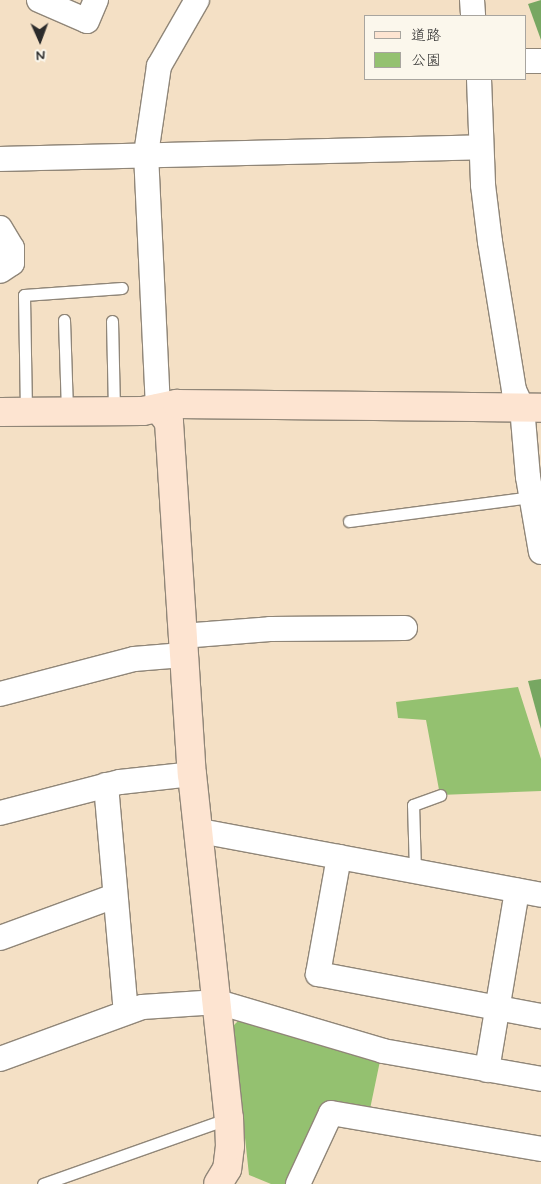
<!DOCTYPE html>
<meta charset="utf-8">
<style>
body{margin:0}
#map{position:relative;width:541px;height:1184px;overflow:hidden;background:#f4e0c5;font-family:Mynerve,"Klee One",sans-serif}
div>[style]{position:absolute}
[style*='--x']{left:calc(var(--x)*1px);top:calc(var(--y)*1px);width:calc(var(--w)*1px);rotate:calc(var(--a)*1deg)}
.green>*{inset:0;background:#94c170}
.forest>*{inset:0;background:#77a762}
.roads{filter:drop-shadow(1px 0 #908678) drop-shadow(-1px 0 #908678) drop-shadow(0 1px #908678) drop-shadow(0 -1px #908678)}
.lane>*{height:11px;margin:-5.5px;padding:0 5.5px;transform-origin:5.5px;border-radius:5.5px;background:#fff}
.street>*{height:24px;margin:-12px;padding:0 12px;transform-origin:12px;border-radius:12px;background:#fff}
.secondary>*{height:28px;margin:-14px;padding:0 14px;transform-origin:14px;border-radius:14px;background:#fde4d1}
span{translate:-50% -50%;white-space:nowrap;text-align:center;line-height:1.15;-webkit-text-stroke:4px #fbf7ec;paint-order:stroke}
.legend{position:absolute;left:364px;top:15px;width:162px;height:65px;box-sizing:border-box;background:#fbf7ec;border:1px solid #a8a59f;margin:0;padding:6px 9px;list-style:none;font-size:15px;color:#2b2b2b}
.legend li{display:flex;align-items:center;gap:10px;height:25px}
.legend b{width:25px;border:1px solid #a8a59f}
.north{position:absolute;left:15px;top:15px;width:50px;height:50px;-webkit-text-stroke:4px #fbf7ec;paint-order:stroke;rotate:178deg;font-size:14px;font-weight:700;line-height:20px;text-align:center;color:#2b2b2b}
.north::after{content:'';display:block;margin:auto;width:18px;height:22px;background:#2b2b2b;clip-path:polygon(50% 0,100% 100%,50% 72%,0 100%)}
</style>
<div id="map">
<div class="green">
<div style="clip-path:polygon(518px 687px,541px 759px,541px 791px,440px 795px,426px 720px,398px 718px,396px 702px)"></div>
<div style="clip-path:polygon(240px 1019px,380px 1061px,370px 1109px,326px 1102px,287px 1184px,271px 1184px,249px 1175px,233px 1026px)"></div>
</div>
<div class="forest">
<div style="clip-path:polygon(541px 0,541px 40px,528px 4px)"></div>
<div style="clip-path:polygon(541px 679px,541px 729px,528px 681px)"></div>
</div>
<div class="roads">
<div class="lane">
<div style="--x:64;--y:320;--w:91;--a:88.1"></div>
<div style="--x:112;--y:321;--w:90;--a:88.7"></div>
<div style="--x:26;--y:411;--w:116;--a:-91"></div>
<div style="--x:24;--y:295;--w:98;--a:-4.1"></div>
<div style="--x:349;--y:521;--w:185;--a:-7.5"></div>
<div style="--x:415;--y:871;--w:66;--a:-91.7"></div>
<div style="--x:413;--y:805;--w:29;--a:-20"></div>
<div style="--x:43;--y:1184;--w:197;--a:-19.5"></div>
</div>
<div class="street">
<div style="--x:39;--y:0;--w:52;--a:23.6"></div>
<div style="--x:87;--y:21;--w:23;--a:-67"></div>
<div style="--x:472;--y:0;--w:16;--a:86"></div>
<div style="--x:525;--y:61;--w:16;--a:0"></div>
<div style="--x:479;--y:79;--w:106;--a:87.8"></div>
<div style="--x:483;--y:185;--w:57;--a:83"></div>
<div style="--x:490;--y:242;--w:150;--a:80.8"></div>
<div style="--x:514;--y:390;--w:19;--a:65"></div>
<div style="--x:522;--y:407;--w:70;--a:85.1"></div>
<div style="--x:528;--y:477;--w:76;--a:80.2"></div>
<div style="--x:0;--y:159;--w:481;--a:-1.4"></div>
<div style="--x:0;--y:228;--w:23;--a:59"></div>
<div style="--x:12;--y:248;--w:15;--a:90"></div>
<div style="--x:12;--y:263;--w:14;--a:146"></div>
<div style="--x:158;--y:408;--w:254;--a:-92.7"></div>
<div style="--x:146;--y:154;--w:89;--a:-81.6"></div>
<div style="--x:159;--y:66;--w:76;--a:-60.1"></div>
<div style="--x:182;--y:636;--w:88;--a:-4.5"></div>
<div style="--x:270;--y:629;--w:135;--a:-0.4"></div>
<div style="--x:0;--y:694;--w:138;--a:-14.6"></div>
<div style="--x:134;--y:659;--w:49;--a:-4.7"></div>
<div style="--x:106;--y:785;--w:228;--a:85"></div>
<div style="--x:0;--y:813;--w:124;--a:-14.5"></div>
<div style="--x:120;--y:782;--w:72;--a:-6.3"></div>
<div style="--x:200;--y:831;--w:347;--a:10.6"></div>
<div style="--x:339;--y:857;--w:119;--a:100.2"></div>
<div style="--x:318;--y:974;--w:227;--a:10.7"></div>
<div style="--x:0;--y:938;--w:122;--a:-20.1"></div>
<div style="--x:0;--y:1059;--w:151;--a:-20.1"></div>
<div style="--x:142;--y:1007;--w:76;--a:-3.8"></div>
<div style="--x:218;--y:1002;--w:172;--a:16.5"></div>
<div style="--x:383;--y:1051;--w:160;--a:10"></div>
<div style="--x:487;--y:1070;--w:182;--a:-80.5"></div>
<div style="--x:298;--y:1184;--w:78;--a:-65.1"></div>
<div style="--x:331;--y:1113;--w:213;--a:9.7"></div>
</div>
<div class="secondary">
<div style="--x:158;--y:408;--w:18;--a:52"></div>
<div style="--x:169;--y:422;--w:353;--a:86.3"></div>
<div style="--x:192;--y:774;--w:346;--a:83.9"></div>
<div style="--x:229;--y:1118;--w:28;--a:88"></div>
<div style="--x:230;--y:1146;--w:23;--a:97"></div>
<div style="--x:227;--y:1169;--w:17;--a:121"></div>
<div style="--x:0;--y:412;--w:143;--a:-0.4"></div>
<div style="--x:143;--y:411;--w:35;--a:-12"></div>
<div style="--x:177;--y:404;--w:364;--a:0.6"></div>
</div>
</div>
<ul class="legend">
<li><b style="height:6px;background:#fde4d1"></b>道路</li>
<li><b style="height:14px;background:#94c170"></b>公園</li>
</ul>
<div class="north">N</div>
</div>
